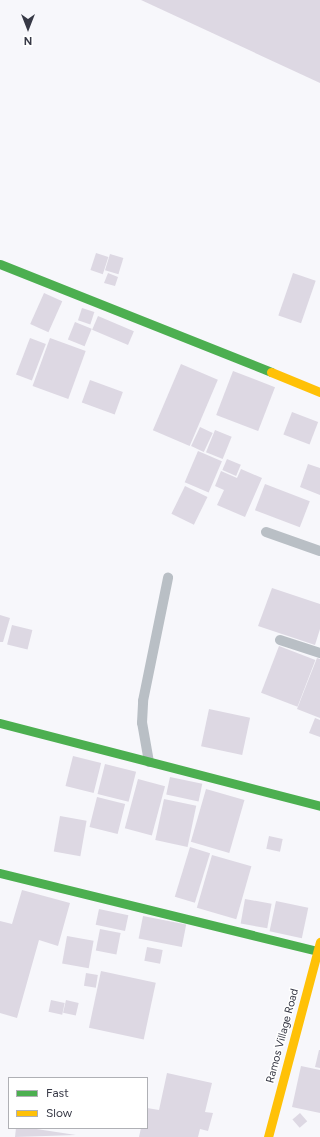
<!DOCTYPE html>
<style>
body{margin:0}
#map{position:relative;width:320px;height:1137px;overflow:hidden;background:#f7f7fb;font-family:Figtree,sans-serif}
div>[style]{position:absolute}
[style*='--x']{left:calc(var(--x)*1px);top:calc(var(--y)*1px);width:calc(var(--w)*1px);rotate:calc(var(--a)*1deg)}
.building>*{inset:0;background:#ddd8e3;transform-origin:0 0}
.lane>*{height:10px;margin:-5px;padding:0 5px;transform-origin:5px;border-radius:5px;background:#b9bfc5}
.fast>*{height:9px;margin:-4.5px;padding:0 4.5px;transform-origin:4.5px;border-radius:4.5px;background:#4caf50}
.slow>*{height:9px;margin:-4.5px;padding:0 4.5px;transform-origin:4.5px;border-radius:4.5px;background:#ffc107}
span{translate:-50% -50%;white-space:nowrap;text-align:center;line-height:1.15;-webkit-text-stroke:3px #fff;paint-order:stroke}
.street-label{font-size:11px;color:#373946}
.legend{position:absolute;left:8px;top:1077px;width:140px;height:52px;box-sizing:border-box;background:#fff;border:1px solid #afb0b5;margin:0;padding:5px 7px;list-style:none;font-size:12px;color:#373946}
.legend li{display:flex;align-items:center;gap:8px;height:20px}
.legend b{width:20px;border:1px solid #afb0b5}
.north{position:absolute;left:8px;top:8px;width:40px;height:40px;-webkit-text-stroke:3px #fff;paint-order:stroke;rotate:180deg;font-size:11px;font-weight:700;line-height:16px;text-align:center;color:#373946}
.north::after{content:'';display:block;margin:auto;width:14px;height:18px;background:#373946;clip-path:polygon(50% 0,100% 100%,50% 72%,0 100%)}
</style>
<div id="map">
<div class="building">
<div style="clip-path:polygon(141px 0,320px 0,320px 83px)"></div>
<div style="left:96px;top:253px;width:13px;height:18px;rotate:18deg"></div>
<div style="left:110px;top:254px;width:14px;height:17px;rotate:17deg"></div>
<div style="clip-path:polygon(108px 273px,118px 277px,115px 286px,104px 283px)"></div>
<div style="left:293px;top:273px;width:24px;height:45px;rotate:19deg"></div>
<div style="left:44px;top:293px;width:20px;height:34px;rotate:24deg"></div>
<div style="left:82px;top:308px;width:13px;height:13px;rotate:18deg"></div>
<div style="left:98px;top:316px;width:39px;height:15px;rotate:23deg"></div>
<div style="left:75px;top:322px;width:18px;height:19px;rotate:22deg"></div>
<div style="left:30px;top:338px;width:17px;height:39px;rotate:21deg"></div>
<div style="left:50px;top:338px;width:38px;height:51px;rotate:20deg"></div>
<div style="left:181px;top:364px;width:40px;height:72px;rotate:23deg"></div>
<div style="left:233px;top:371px;width:45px;height:47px;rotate:21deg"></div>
<div style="left:90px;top:380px;width:35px;height:24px;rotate:20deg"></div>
<div style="left:292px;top:412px;width:28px;height:24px;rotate:21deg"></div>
<div style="left:200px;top:427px;width:14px;height:21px;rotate:25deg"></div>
<div style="left:215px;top:430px;width:18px;height:24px;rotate:22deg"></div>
<div style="left:198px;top:451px;width:26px;height:34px;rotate:23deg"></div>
<div style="left:227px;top:459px;width:15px;height:12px;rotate:23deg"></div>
<div style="clip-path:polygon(308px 464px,320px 468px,320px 495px,300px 487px)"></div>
<div style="clip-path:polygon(241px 469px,262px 478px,245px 517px,217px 505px,224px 490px,215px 486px,221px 471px,237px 478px)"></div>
<div style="left:265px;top:484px;width:48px;height:28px;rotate:21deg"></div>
<div style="left:185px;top:486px;width:25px;height:31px;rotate:26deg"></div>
<div style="clip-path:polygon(272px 588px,320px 604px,320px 629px,315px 645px,258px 626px)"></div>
<div style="clip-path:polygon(0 615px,10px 618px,3px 642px,0 642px)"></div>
<div style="left:12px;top:625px;width:21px;height:20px;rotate:14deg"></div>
<div style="left:279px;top:646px;width:39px;height:50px;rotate:21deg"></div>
<div style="clip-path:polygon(317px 658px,320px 659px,320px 718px,297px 709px)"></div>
<div style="left:209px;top:709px;width:42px;height:38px;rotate:12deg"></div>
<div style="clip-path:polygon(315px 718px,320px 720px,320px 737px,309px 733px)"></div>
<div style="left:73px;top:756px;width:29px;height:31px;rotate:14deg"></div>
<div style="left:105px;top:764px;width:32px;height:31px;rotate:14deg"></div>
<div style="left:170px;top:777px;width:33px;height:18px;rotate:12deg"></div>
<div style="left:138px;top:779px;width:28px;height:51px;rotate:15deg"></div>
<div style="left:206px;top:789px;width:40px;height:55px;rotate:16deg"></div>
<div style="left:97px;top:797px;width:29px;height:31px;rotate:14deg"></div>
<div style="left:164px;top:799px;width:33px;height:42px;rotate:12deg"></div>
<div style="left:60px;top:816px;width:27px;height:36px;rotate:10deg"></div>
<div style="left:269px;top:836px;width:14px;height:13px;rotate:12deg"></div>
<div style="left:190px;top:847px;width:21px;height:52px;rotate:17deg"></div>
<div style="left:212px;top:855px;width:41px;height:55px;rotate:16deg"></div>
<div style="clip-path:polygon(22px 890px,70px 903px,58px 946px,39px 940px,17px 1018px,0 1013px,0 921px,12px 924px)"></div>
<div style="left:245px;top:899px;width:27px;height:25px;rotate:10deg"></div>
<div style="left:276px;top:901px;width:33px;height:31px;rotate:12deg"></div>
<div style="left:99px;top:909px;width:30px;height:16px;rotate:12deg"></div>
<div style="left:143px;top:916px;width:44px;height:23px;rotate:11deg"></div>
<div style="left:100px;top:929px;width:21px;height:22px;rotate:11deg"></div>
<div style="left:67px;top:936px;width:27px;height:28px;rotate:10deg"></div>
<div style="left:147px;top:947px;width:16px;height:14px;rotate:11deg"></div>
<div style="left:101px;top:971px;width:56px;height:58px;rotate:12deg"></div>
<div style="left:86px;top:973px;width:12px;height:13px;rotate:9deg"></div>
<div style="left:51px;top:1000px;width:14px;height:12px;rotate:12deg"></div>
<div style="left:66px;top:1000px;width:13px;height:13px;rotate:13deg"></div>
<div style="clip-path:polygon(319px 1050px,320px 1050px,320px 1068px,315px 1067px)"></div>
<div style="clip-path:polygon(301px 1066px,320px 1070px,320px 1113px,292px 1107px)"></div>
<div style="clip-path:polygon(167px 1073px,212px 1083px,205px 1112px,213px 1113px,208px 1131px,200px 1129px,198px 1137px,139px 1137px,141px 1128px,147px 1128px,147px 1108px,159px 1110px)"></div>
<div style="left:300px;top:1113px;width:11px;height:10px;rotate:49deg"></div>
<div style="clip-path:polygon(16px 1128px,30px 1128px,76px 1135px,15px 1137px)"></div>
</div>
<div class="lane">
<div style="--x:266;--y:532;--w:57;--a:19.4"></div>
<div style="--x:280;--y:640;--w:42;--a:18"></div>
<div style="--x:149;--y:762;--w:40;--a:-100"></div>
<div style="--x:142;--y:723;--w:22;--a:-87"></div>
<div style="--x:143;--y:701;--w:126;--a:-78.5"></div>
</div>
<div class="fast">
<div style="--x:0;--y:264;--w:292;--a:21.7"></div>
<div style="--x:0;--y:723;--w:331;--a:14.5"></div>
<div style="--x:0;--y:873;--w:327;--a:13.8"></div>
</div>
<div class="slow">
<div style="--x:271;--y:372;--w:53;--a:22.2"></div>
<div style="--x:268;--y:1137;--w:202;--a:-75.1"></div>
</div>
<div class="street-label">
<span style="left:283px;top:1036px;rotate:-75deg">Ramos Village Road</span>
</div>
<ul class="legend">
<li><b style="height:5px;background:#4caf50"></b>Fast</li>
<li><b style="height:5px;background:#ffc107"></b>Slow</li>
</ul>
<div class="north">N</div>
</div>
